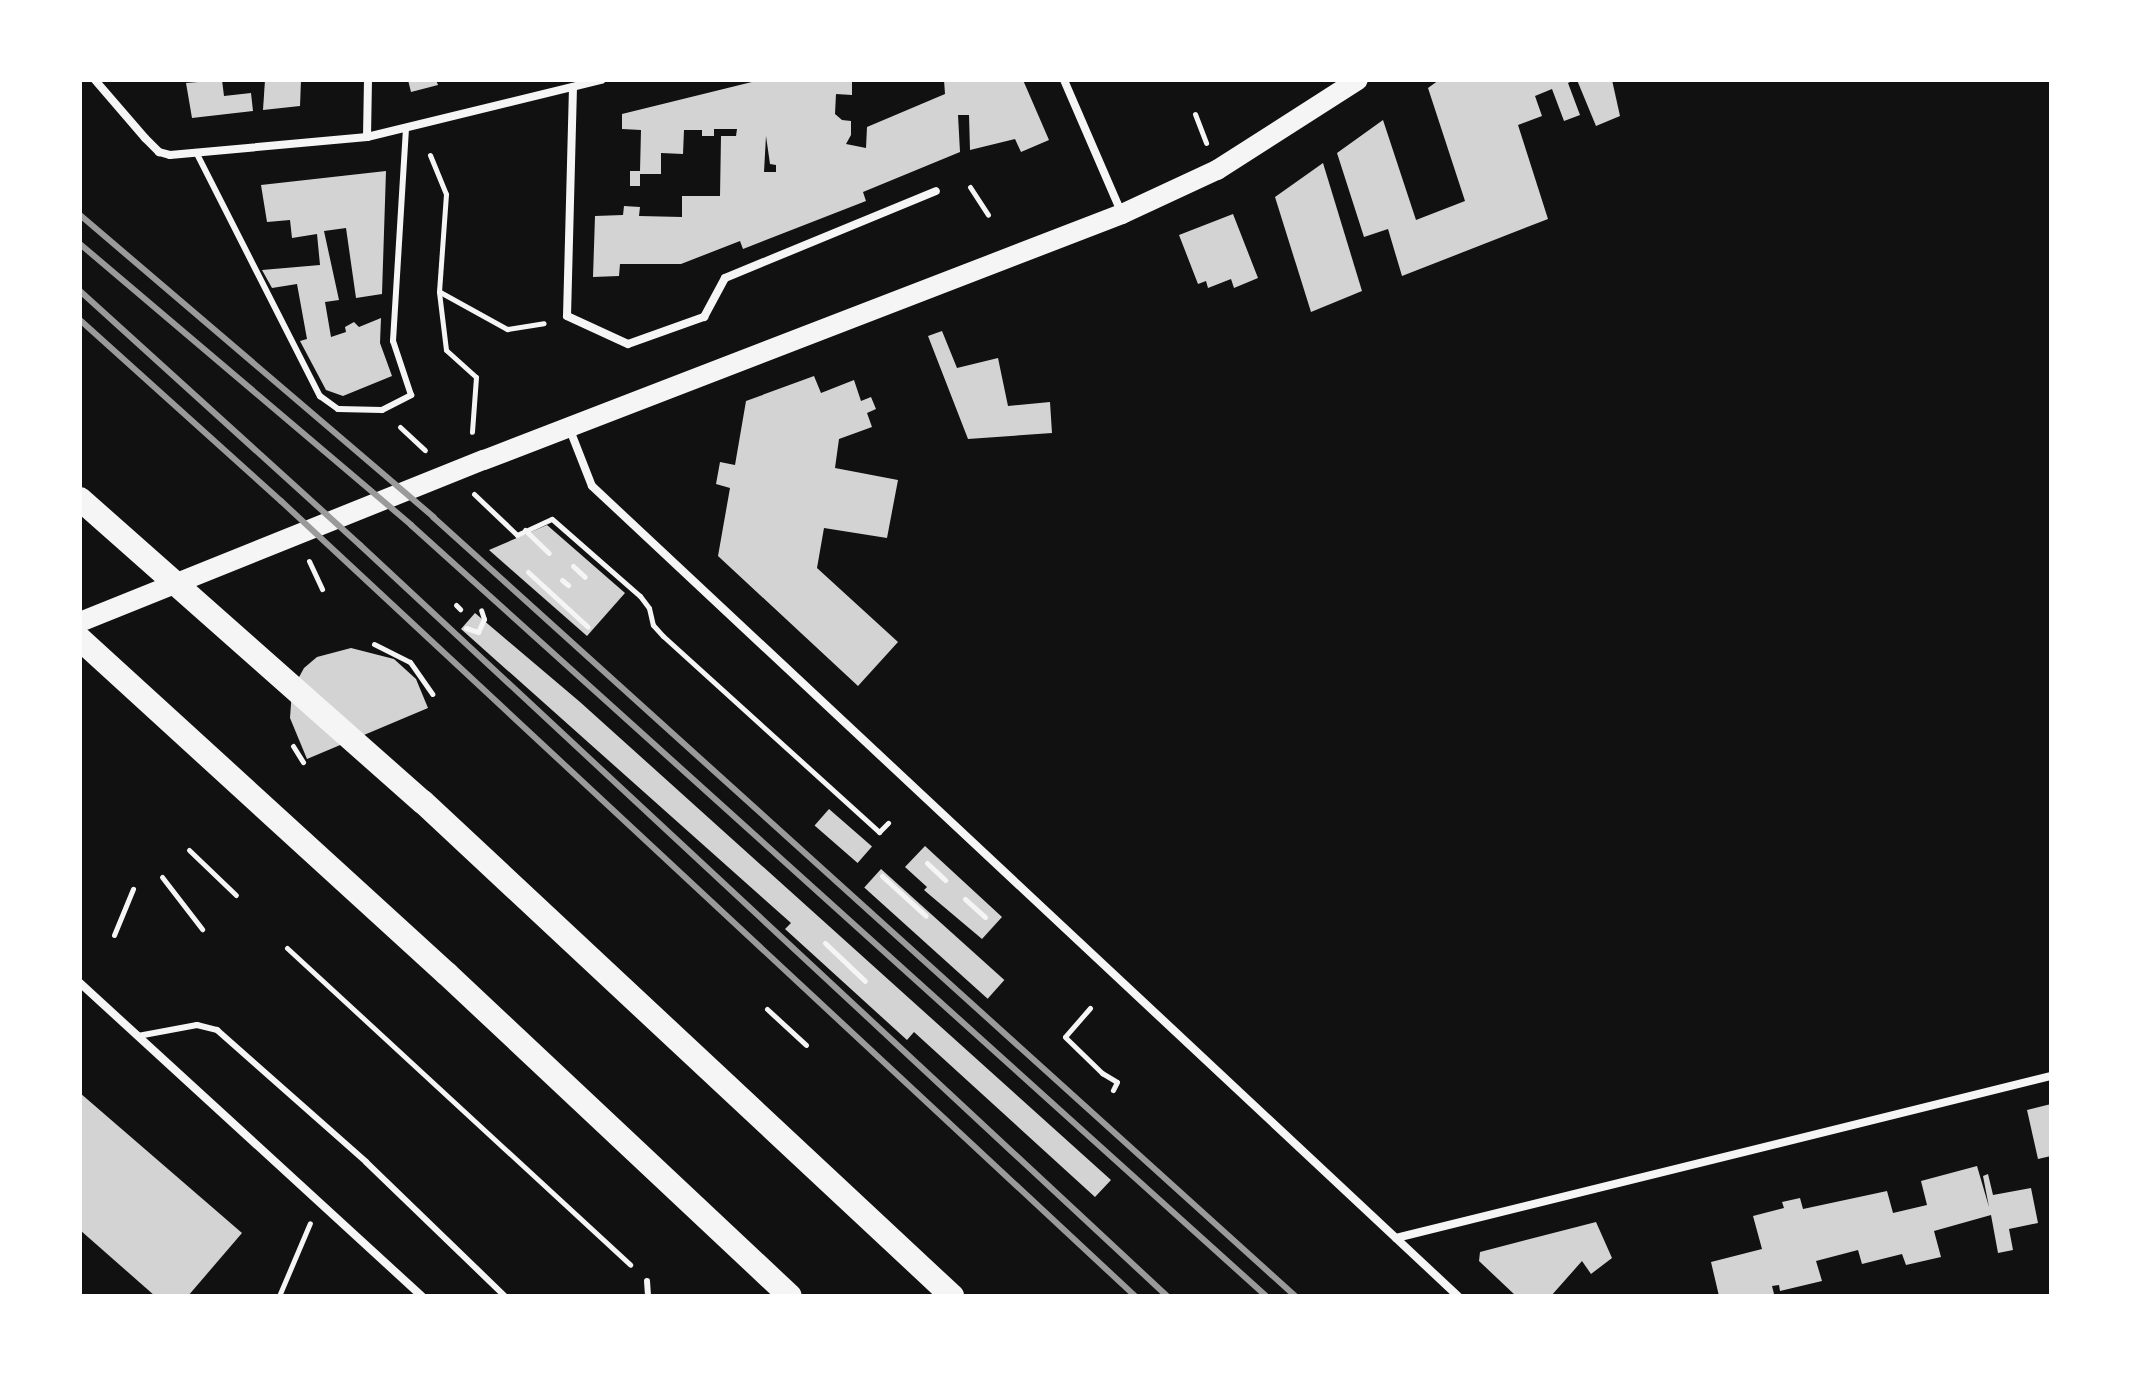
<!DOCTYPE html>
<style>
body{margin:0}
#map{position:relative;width:2131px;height:1376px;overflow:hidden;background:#111;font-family:Commissioner,sans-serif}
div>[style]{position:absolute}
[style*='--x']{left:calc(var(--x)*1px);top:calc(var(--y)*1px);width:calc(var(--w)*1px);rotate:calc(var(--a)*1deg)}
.building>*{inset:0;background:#d3d3d3;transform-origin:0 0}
.path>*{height:5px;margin:-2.5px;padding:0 2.5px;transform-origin:2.5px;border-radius:2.5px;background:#f5f5f5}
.service>*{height:6px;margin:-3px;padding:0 3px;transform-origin:3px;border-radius:3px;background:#f5f5f5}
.minor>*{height:8px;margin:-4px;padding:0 4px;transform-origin:4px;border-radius:4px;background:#f5f5f5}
.primary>*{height:20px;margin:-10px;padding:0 10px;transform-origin:10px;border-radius:10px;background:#f5f5f5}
.motorway>*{height:24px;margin:-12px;padding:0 12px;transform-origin:12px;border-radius:12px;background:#f5f5f5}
.rail>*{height:6px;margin:-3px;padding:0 3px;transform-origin:3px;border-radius:3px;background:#9a9a9a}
span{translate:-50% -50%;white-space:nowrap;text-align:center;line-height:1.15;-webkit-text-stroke:6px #fff;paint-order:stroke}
.frame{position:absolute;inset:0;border:82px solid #fff;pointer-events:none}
</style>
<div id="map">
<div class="building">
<div style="clip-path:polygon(222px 80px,224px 96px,251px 93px,253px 111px,192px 118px,186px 83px)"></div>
<div style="clip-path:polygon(265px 80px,301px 80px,300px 106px,263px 110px)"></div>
<div style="clip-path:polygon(408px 80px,436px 80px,438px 85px,411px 92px)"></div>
<div style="clip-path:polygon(evenodd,760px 80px,852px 80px,852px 95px,836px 94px,835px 114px,842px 120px,851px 121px,851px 135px,846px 144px,866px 148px,867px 127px,945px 94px,944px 80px,1023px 80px,1049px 140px,1021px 152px,1015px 139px,970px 150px,969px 115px,958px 115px,960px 152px,863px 192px,866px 201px,743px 249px,740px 241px,681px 264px,620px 264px,619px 276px,593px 277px,595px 216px,623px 215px,624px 206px,640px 207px,639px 216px,682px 217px,682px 196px,720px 196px,721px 136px,736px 136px,737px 129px,714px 129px,714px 136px,702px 136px,702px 130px,684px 130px,683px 154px,661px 153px,661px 174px,640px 174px,640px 186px,630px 186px,630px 171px,640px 171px,641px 130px,622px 129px,622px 114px,760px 80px,766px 136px,770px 164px,776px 165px,776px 172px,764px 172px,766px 136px)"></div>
<div style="clip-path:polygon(1439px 80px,1574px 80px,1568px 83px,1580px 115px,1564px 121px,1552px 89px,1535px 96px,1542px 116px,1518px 125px,1548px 219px,1402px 276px,1388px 229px,1364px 237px,1337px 153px,1383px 120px,1416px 220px,1465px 201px,1428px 88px)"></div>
<div style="clip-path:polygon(1577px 80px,1612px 80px,1620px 116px,1596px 126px)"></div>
<div style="clip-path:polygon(1323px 163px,1362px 291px,1311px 312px,1275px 197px)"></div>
<div style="clip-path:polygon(386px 171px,382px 294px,356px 298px,346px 228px,324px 231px,339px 300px,325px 302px,331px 337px,346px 332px,345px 327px,354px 322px,359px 327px,381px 318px,380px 343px,392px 376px,343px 396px,326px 390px,300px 341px,307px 339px,297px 284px,272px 288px,262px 270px,320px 265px,317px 234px,292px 238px,290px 220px,267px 222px,261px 185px)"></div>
<div style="clip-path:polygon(1233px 214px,1258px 278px,1234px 288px,1231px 279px,1208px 288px,1206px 281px,1198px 284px,1179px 235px)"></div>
<div style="clip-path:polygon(942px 331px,957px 368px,998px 358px,1008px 406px,1050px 402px,1052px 433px,968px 439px,928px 336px)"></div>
<div style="clip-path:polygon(814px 376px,821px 393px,854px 380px,861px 401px,871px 397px,876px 409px,867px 413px,872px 427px,839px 439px,835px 468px,898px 480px,887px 538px,824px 528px,817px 568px,898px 642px,858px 686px,718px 556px,730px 488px,716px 484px,720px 462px,735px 465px,746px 401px)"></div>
<div style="clip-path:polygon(547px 525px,625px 593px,587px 636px,489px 550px)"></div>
<div style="clip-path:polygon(475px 613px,580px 702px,1111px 1180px,1095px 1197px,914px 1032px,907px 1040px,785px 929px,791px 923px,461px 629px)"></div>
<div style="clip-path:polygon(351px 648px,394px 659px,416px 679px,428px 708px,307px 759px,290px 718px,292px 690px,304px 668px,317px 657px)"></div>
<div style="left:829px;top:809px;width:57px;height:22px;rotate:41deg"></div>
<div style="clip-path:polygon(925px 846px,1002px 917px,982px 939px,931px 896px,924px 890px,927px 887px,905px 867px)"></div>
<div style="left:881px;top:869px;width:166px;height:25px;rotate:42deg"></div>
<div style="clip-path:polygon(80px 1093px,242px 1233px,188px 1296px,155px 1296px,80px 1230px)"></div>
<div style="clip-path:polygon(2051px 1104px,2051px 1156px,2038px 1159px,2027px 1110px)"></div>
<div style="clip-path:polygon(1977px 1166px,1989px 1207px,1983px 1176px,1988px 1174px,1993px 1195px,2031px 1188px,2038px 1223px,2009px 1229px,2013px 1250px,1998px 1253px,1991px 1215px,1934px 1231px,1941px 1257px,1906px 1265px,1902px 1254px,1862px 1264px,1858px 1250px,1816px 1261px,1822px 1281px,1780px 1291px,1779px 1285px,1772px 1286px,1774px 1294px,1766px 1296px,1719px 1296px,1711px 1262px,1762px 1249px,1753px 1216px,1784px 1208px,1782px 1202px,1800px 1198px,1803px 1209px,1887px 1191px,1893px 1213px,1927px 1205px,1921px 1181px)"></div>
<div style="clip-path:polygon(1596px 1222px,1612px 1258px,1591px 1274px,1582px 1261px,1551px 1296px,1516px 1296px,1479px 1261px,1480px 1252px)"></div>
</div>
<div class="path">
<div style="--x:1195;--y:114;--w:31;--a:69"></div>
<div style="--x:430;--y:155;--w:42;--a:67.7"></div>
<div style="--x:446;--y:194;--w:98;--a:94.1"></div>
<div style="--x:439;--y:292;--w:58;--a:83.1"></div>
<div style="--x:446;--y:350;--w:40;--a:42"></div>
<div style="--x:476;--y:377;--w:55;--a:94.2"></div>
<div style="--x:970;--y:187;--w:33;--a:57"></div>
<div style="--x:440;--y:292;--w:77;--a:28.9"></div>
<div style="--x:507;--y:329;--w:37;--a:-9"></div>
<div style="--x:400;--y:427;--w:34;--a:43"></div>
<div style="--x:474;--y:494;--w:59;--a:43.6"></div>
<div style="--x:517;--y:535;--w:38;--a:-25"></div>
<div style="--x:552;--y:519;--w:117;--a:41.2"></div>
<div style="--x:640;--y:596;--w:15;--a:53"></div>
<div style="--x:649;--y:608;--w:17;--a:77"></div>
<div style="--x:653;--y:625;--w:15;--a:48"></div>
<div style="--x:663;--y:636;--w:292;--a:42.2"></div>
<div style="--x:879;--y:832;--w:13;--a:-45"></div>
<div style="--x:525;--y:530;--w:33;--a:44"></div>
<div style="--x:309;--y:561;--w:31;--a:65"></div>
<div style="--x:573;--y:566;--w:16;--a:43"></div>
<div style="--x:528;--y:572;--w:81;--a:42.5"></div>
<div style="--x:562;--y:580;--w:8;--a:40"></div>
<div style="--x:456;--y:605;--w:6;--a:45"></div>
<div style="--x:466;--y:628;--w:13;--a:18"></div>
<div style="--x:478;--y:632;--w:14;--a:-65"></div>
<div style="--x:484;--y:619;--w:9;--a:-108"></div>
<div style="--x:374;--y:644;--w:40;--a:26.6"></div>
<div style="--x:410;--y:662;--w:39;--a:55"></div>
<div style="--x:293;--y:746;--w:19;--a:58"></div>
<div style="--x:189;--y:850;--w:65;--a:43.8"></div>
<div style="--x:927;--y:863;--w:25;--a:43"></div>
<div style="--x:882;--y:876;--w:59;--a:42.3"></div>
<div style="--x:162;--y:877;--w:66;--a:52.4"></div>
<div style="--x:965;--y:899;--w:27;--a:42"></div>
<div style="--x:114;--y:935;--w:50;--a:-67.6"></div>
<div style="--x:825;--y:943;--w:55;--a:43.5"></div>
<div style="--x:287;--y:948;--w:467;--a:42.7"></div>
<div style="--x:1090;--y:1008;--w:38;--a:131"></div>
<div style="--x:1065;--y:1037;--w:52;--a:44.2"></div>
<div style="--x:1102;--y:1073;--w:17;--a:31"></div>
<div style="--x:1117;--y:1082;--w:9;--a:117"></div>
<div style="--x:767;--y:1009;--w:53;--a:42.7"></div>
<div style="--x:279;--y:1296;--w:79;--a:-67"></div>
</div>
<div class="service">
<div style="--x:196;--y:152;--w:274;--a:63.1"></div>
<div style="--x:320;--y:396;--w:22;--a:36"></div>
<div style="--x:338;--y:409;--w:44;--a:1.3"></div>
<div style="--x:382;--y:410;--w:33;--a:-27"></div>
<div style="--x:411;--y:395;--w:57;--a:-108.4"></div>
<div style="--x:393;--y:341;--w:214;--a:-86.5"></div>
<div style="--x:138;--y:1036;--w:60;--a:-10.6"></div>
<div style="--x:197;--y:1025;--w:21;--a:14"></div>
<div style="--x:217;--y:1030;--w:199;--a:41.5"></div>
<div style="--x:366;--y:1162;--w:193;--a:44"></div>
<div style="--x:647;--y:1281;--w:15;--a:86"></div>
</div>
<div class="minor">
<div style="--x:95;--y:80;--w:77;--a:49.2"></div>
<div style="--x:145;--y:138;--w:20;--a:45"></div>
<div style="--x:159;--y:152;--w:11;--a:15"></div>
<div style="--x:170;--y:155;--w:198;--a:-5.2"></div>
<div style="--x:367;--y:137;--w:241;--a:-13.7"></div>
<div style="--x:1064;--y:80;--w:146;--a:66.6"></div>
<div style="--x:573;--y:87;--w:229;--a:91.5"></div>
<div style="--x:567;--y:316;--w:67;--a:24.7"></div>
<div style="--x:628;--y:344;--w:81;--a:-19.6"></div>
<div style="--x:704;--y:317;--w:44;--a:-61.7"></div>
<div style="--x:725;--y:278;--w:228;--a:-22.4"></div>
<div style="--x:367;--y:137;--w:57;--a:-89"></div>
<div style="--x:570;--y:430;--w:60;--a:68.6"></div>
<div style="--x:592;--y:486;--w:1186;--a:43.09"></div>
<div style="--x:80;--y:983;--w:464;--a:42.5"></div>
<div style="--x:1396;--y:1238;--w:675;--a:-13.89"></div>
</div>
<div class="primary">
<div style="--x:80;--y:622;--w:435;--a:-21.9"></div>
<div style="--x:484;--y:460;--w:684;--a:-21.09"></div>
<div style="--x:1122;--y:214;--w:105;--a:-24.9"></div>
<div style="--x:1217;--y:170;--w:167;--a:-32.6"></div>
</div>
<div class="motorway">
<div style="--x:80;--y:499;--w:458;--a:41.5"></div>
<div style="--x:423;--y:802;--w:724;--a:43.04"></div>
<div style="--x:80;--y:639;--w:497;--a:42.4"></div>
<div style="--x:447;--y:974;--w:470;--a:43.2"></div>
</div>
<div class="rail">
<div style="--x:80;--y:215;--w:465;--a:40.5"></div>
<div style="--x:433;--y:517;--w:1162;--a:42.1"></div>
<div style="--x:80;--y:244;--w:434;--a:40.3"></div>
<div style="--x:411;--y:525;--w:1151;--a:42.04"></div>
<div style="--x:80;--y:291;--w:378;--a:42.2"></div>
<div style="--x:360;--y:545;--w:1102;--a:42.94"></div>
<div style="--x:80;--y:320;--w:270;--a:42"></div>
<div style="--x:281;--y:501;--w:1167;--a:42.95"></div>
</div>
<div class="frame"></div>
</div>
